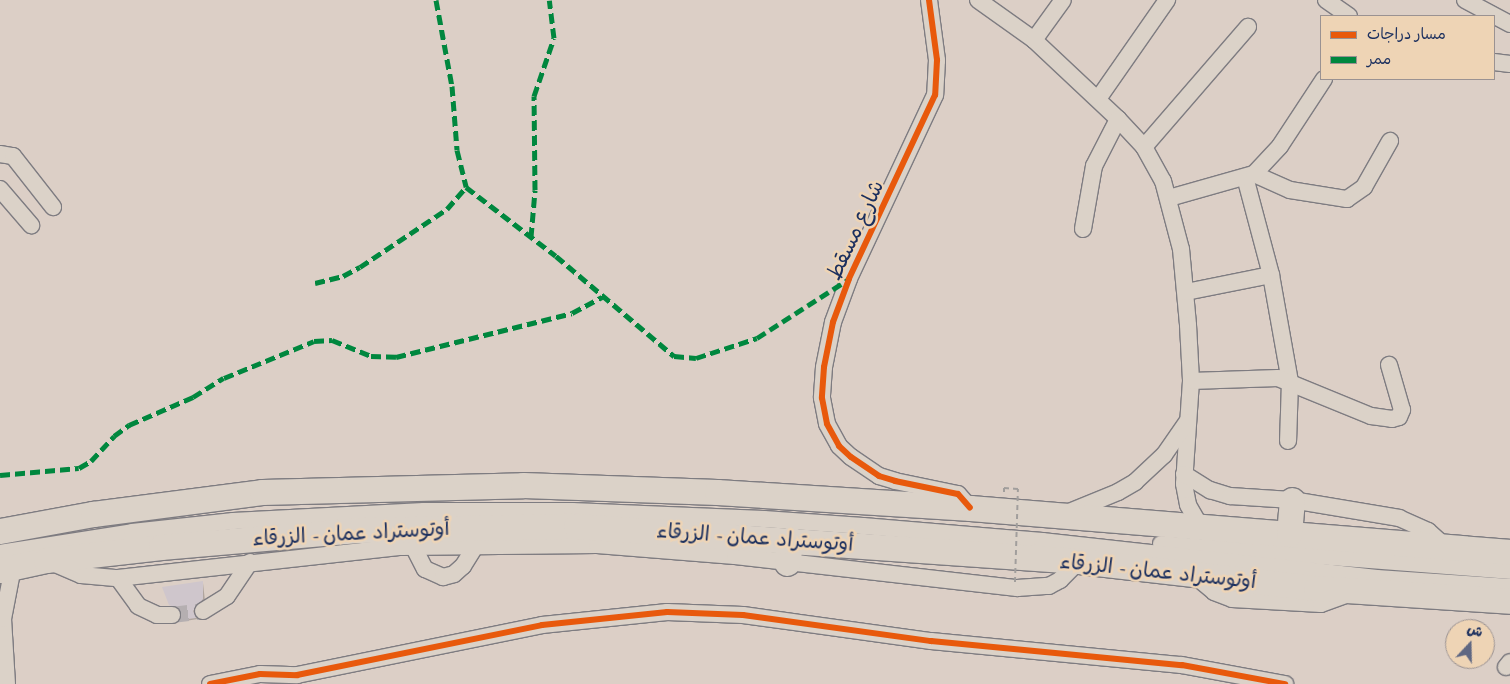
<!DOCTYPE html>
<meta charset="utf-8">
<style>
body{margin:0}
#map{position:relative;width:1510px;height:684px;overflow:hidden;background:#dccfc6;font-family:Caveat,"Playpen Sans Arabic",sans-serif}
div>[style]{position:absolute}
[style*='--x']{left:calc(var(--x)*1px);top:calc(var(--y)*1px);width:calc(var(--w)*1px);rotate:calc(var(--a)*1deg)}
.shadow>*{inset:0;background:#0003}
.building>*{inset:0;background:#cfc6cc}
.minor-tunnel>*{height:16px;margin-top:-8px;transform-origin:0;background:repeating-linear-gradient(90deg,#b5afb1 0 16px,transparent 0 24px)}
.path>*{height:2px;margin-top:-1px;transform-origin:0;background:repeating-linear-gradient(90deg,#a19e9c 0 5px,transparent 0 9px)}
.roads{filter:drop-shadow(1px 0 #7e7c81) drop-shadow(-1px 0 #7e7c81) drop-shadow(0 1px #7e7c81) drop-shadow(0 -1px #7e7c81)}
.minor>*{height:16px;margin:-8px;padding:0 8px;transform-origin:8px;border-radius:8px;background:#dbd2c8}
.highway>*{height:25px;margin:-12.5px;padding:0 12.5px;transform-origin:12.5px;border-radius:12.5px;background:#dbd2c8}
.path-bridge>*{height:2px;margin-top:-1px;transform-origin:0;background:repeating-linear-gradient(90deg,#a19e9c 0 5px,transparent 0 9px)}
.quiet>*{height:5px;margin-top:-2.5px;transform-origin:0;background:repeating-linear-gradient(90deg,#00873e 0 10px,transparent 0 15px)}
.cycleway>*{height:6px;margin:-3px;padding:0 3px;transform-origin:3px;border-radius:3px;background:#e8590c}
span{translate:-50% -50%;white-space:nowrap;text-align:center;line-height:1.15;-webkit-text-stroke:5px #eed4b5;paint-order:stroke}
.street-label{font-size:21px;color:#1b2f5e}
.legend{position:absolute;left:1320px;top:15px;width:175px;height:65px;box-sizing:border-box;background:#eed4b5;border:1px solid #9a9292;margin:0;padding:6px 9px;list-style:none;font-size:15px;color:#1b2f5e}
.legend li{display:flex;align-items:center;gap:10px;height:25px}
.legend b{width:25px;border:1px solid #9a9292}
.north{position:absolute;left:1445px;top:619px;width:50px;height:50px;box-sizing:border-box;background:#eed4b5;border:1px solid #9a9292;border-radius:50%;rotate:21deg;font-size:14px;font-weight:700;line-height:20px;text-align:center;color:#1b2f5e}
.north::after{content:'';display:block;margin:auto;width:18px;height:22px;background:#5f6782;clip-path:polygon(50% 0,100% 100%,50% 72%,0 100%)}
</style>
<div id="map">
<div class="shadow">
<div style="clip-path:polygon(203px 583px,205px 601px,195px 613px,198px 619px,185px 621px,182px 619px)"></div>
</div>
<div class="building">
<div style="clip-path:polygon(203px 581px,203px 599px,193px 611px,196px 618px,181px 620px,181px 610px,169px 605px,162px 587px)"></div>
</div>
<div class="minor-tunnel">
<div style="--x:172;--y:615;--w:31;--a:-7"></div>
</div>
<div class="path">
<div style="--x:1004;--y:492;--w:4;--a:-90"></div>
<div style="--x:1004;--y:488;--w:14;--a:4"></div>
</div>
<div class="roads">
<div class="minor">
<div style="--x:929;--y:0;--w:61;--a:82.4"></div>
<div style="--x:937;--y:60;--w:35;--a:93"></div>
<div style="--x:935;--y:95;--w:203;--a:115.1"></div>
<div style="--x:849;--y:279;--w:46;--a:110.4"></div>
<div style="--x:833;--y:322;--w:46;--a:101.3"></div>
<div style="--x:824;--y:367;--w:31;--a:94"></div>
<div style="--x:822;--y:398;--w:26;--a:79"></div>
<div style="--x:827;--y:424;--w:25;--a:61"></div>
<div style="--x:839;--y:446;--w:16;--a:43"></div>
<div style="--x:851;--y:457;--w:34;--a:34"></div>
<div style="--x:879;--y:476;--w:17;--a:17"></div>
<div style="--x:895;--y:481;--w:64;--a:11.7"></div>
<div style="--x:958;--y:494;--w:18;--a:49"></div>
<div style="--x:978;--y:0;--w:69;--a:35.5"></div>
<div style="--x:1034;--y:40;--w:115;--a:43.2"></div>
<div style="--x:1118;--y:119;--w:38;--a:47"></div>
<div style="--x:1144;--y:147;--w:39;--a:61"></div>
<div style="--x:1163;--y:181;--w:70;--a:75.2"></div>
<div style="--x:1181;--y:249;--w:76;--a:84.7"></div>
<div style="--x:1188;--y:325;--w:56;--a:86.9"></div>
<div style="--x:1191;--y:381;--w:103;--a:93.9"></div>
<div style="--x:1184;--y:484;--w:21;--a:79"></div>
<div style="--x:1188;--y:505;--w:24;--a:60"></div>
<div style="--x:1326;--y:0;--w:28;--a:35"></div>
<div style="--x:1465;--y:0;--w:51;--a:28.1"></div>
<div style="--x:1034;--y:40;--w:49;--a:-54.1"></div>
<div style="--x:1494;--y:62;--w:16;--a:7"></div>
<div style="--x:1098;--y:99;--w:121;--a:-55.1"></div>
<div style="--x:1144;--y:147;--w:159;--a:-49.1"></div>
<div style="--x:0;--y:154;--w:13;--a:9"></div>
<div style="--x:13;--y:156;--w:65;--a:51.9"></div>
<div style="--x:1254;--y:174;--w:39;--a:24"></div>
<div style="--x:1290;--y:190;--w:58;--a:9"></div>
<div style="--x:1347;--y:199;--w:21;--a:-35"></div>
<div style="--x:1364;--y:187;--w:53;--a:-60.5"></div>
<div style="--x:1245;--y:177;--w:101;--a:75.1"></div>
<div style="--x:1271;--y:275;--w:109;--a:79.9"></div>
<div style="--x:1290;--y:382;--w:59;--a:91.9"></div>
<div style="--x:0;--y:189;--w:48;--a:49.3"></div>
<div style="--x:1169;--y:198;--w:88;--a:-15.8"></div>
<div style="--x:1254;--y:174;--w:38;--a:-47"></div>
<div style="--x:1280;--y:146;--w:80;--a:-56.7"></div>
<div style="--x:1083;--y:229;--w:64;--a:-80.1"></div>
<div style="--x:1094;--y:166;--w:53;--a:-62.9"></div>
<div style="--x:1186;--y:292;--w:87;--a:-11.3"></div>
<div style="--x:1191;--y:381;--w:87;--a:-2"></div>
<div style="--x:1278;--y:378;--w:100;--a:22.2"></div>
<div style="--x:1371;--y:416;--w:21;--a:8"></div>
<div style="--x:1392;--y:419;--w:7;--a:-16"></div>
<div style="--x:1399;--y:417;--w:8;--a:-67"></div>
<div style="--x:1402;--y:410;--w:47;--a:-106.1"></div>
<div style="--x:1184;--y:474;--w:31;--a:32"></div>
<div style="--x:1210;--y:490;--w:21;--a:17"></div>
<div style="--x:1230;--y:496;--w:62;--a:3.7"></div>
<div style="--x:1292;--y:500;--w:109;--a:9.5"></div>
<div style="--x:1399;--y:518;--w:32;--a:24"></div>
<div style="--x:1428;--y:531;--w:24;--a:42"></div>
<div style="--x:1067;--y:513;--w:55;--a:-22.4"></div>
<div style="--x:1118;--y:492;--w:20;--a:-30"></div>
<div style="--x:1135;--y:482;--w:40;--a:-43"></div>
<div style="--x:1164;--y:455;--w:40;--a:-55.1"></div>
<div style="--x:409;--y:538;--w:35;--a:63"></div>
<div style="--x:425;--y:569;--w:20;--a:24"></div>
<div style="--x:443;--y:577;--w:11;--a:-15"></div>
<div style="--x:454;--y:574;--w:12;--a:-42"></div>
<div style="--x:463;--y:566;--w:25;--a:-58"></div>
<div style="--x:1161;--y:544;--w:350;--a:4.4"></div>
<div style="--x:0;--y:553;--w:134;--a:-9"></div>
<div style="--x:132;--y:532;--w:102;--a:-6.2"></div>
<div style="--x:233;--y:521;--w:191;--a:-3"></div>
<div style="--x:424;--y:511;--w:148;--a:0"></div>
<div style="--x:572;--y:511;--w:192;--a:2.4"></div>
<div style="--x:764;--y:519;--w:99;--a:4"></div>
<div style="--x:863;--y:526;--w:180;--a:4.8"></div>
<div style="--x:1042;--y:541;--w:337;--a:6.3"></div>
<div style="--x:1377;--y:578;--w:133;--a:3.9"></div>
<div style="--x:48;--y:561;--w:36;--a:23"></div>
<div style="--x:81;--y:575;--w:37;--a:5"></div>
<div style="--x:118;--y:578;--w:285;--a:-6.3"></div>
<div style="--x:401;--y:547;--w:196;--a:-0.6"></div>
<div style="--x:597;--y:545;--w:138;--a:4.6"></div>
<div style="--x:735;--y:556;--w:284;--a:6.5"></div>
<div style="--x:1017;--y:588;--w:32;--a:-4"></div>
<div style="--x:1049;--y:586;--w:13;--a:-29"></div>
<div style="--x:1060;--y:580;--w:27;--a:-45"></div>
<div style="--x:1194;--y:575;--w:26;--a:40"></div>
<div style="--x:1214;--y:592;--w:19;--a:21"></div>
<div style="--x:1232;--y:599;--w:89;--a:3.2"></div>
<div style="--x:1321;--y:604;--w:33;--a:-20"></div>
<div style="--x:118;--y:578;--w:34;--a:54"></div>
<div style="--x:138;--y:606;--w:21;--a:25"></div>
<div style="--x:157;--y:615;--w:15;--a:0"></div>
<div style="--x:203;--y:611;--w:28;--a:-32"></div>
<div style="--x:227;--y:596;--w:41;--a:-55.9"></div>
<div style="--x:1506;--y:667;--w:6;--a:-51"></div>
<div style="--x:7;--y:684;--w:65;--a:-93.5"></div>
<div style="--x:3;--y:619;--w:53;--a:-79.1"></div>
<div style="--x:210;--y:684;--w:51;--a:-11.3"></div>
<div style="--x:260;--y:674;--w:37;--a:2"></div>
<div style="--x:297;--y:675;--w:250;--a:-11.5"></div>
<div style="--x:542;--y:625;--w:126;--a:-5.9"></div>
<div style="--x:667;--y:612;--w:76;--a:2.3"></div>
<div style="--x:743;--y:615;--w:190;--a:7.9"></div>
<div style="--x:931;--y:641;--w:252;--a:5.5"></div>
<div style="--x:1182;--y:665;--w:105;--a:10.5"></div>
</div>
<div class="highway">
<div style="--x:0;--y:531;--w:95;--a:-10.4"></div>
<div style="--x:93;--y:514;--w:170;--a:-7.4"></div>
<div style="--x:262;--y:492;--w:261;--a:-1.5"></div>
<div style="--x:523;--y:485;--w:194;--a:2.1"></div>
<div style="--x:717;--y:492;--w:254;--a:3.6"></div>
<div style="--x:970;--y:508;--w:542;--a:4.66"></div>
<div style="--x:1289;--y:534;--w:34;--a:-85"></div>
<div style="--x:787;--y:563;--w:24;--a:-81"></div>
<div style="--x:0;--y:570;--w:47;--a:-12.3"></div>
<div style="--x:46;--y:560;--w:116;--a:-6.4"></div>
<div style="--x:161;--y:547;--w:200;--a:-4.9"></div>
<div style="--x:360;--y:530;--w:216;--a:-1.1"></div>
<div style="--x:576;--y:526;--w:504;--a:3.98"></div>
<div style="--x:1079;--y:561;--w:239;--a:6.5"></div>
<div style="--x:1316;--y:588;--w:194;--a:3.8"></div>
</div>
</div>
<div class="path-bridge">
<div style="--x:1015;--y:582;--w:93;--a:-88.2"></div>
</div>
<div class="quiet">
<div style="--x:436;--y:0;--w:87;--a:79.5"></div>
<div style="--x:452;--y:86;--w:64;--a:85.5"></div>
<div style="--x:457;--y:150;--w:38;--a:76"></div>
<div style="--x:466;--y:187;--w:113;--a:37.5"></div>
<div style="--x:556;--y:256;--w:155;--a:40.3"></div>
<div style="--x:674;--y:356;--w:22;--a:5"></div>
<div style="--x:696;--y:358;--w:64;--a:-18.2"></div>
<div style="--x:757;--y:338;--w:109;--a:-32.7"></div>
<div style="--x:531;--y:237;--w:47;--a:-85.1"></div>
<div style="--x:535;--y:190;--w:94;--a:-90.6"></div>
<div style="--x:534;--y:96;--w:61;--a:-71"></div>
<div style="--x:554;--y:38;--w:38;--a:-97"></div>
<div style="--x:315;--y:283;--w:29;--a:-14"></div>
<div style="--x:343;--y:276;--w:19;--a:-28"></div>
<div style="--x:360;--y:267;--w:105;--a:-33.7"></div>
<div style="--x:447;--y:209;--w:29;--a:-49"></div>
<div style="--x:0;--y:475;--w:79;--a:-5.1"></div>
<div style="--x:79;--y:468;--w:14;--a:-30"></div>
<div style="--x:91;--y:461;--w:34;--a:-47"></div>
<div style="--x:114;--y:436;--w:19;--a:-36"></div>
<div style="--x:129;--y:425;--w:70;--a:-23.6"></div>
<div style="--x:193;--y:397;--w:36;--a:-32"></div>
<div style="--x:224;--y:378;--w:97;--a:-22.3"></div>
<div style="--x:314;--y:341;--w:18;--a:-3"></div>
<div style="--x:332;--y:340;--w:42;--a:22.3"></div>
<div style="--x:371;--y:356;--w:25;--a:2"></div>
<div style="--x:396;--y:357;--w:181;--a:-14"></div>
<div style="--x:572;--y:313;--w:34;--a:-28"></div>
</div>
<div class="cycleway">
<div style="--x:929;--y:0;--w:61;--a:82.4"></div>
<div style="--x:937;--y:60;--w:35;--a:93"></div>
<div style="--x:935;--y:95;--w:203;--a:115.1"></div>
<div style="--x:849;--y:279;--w:46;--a:110.4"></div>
<div style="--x:833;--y:322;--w:46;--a:101.3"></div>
<div style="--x:824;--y:367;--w:31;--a:94"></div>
<div style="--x:822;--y:398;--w:26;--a:79"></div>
<div style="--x:827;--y:424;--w:25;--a:61"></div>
<div style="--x:839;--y:446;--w:16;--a:43"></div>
<div style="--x:851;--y:457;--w:34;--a:34"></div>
<div style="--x:879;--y:476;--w:17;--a:17"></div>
<div style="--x:895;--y:481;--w:64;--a:11.7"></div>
<div style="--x:958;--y:494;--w:18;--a:49"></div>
<div style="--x:210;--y:684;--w:51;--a:-11.3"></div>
<div style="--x:260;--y:674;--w:37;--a:2"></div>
<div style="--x:297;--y:675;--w:250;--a:-11.5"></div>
<div style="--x:542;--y:625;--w:126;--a:-5.9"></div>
<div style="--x:667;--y:612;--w:76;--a:2.3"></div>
<div style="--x:743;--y:615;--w:190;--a:7.9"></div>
<div style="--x:931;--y:641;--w:252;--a:5.5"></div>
<div style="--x:1182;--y:665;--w:105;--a:10.5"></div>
</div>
<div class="street-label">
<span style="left:855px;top:230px;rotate:-65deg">شارع مسقط</span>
<span style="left:351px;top:533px;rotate:-3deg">أوتوستراد عمان - الزرقاء</span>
<span style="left:755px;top:537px;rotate:4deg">أوتوستراد عمان - الزرقاء</span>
<span style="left:1158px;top:571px;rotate:6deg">أوتوستراد عمان - الزرقاء</span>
</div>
<ul class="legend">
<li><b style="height:6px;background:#e8590c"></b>مسار دراجات</li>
<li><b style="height:6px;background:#00873e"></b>ممر</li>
</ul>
<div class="north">ش</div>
</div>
